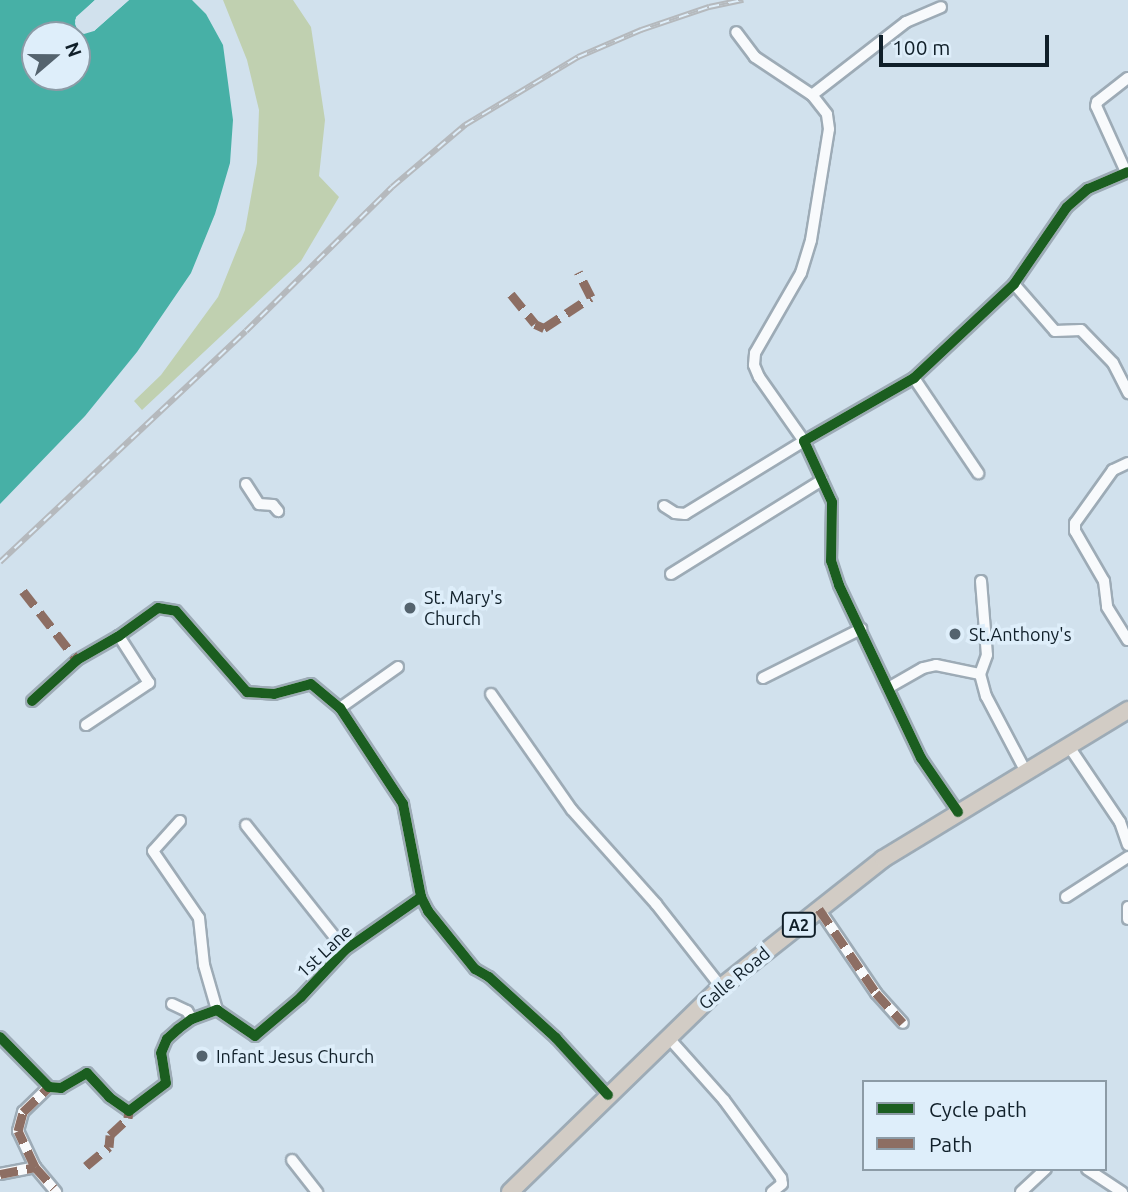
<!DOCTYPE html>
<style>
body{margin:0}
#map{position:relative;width:1128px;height:1192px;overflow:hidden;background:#d1e1ed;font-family:Ubuntu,sans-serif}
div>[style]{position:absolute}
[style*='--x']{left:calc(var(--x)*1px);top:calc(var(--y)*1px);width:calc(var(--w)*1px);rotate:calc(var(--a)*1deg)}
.green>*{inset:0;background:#c0d0b0}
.water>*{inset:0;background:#47b0a6}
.pier>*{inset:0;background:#d1e1ed}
.roads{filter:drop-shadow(2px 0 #9dabb6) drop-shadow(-2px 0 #9dabb6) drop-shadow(0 2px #9dabb6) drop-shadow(0 -2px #9dabb6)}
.minor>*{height:10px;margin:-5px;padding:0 5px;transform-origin:5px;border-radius:5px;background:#f8fafc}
.highway>*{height:16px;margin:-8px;padding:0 8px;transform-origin:8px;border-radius:8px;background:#d2ccc5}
.rail>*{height:6px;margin-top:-3px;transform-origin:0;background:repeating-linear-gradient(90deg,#deeefa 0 10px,#b5b9bd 0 20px);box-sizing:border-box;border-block:2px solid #b5b9bd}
.quiet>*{height:9px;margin-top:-4.5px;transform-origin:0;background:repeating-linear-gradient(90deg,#8d6e63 0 18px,transparent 0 27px)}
.cycleway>*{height:10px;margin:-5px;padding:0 5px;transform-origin:5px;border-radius:5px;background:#1b5e20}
.dots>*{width:19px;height:19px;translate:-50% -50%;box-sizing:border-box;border:4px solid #deeefa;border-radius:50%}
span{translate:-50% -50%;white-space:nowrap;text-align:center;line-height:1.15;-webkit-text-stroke:7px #deeefa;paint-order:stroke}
.shield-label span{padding:2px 5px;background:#deeefa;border:2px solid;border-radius:5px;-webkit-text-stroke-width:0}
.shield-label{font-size:16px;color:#101f29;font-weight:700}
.poi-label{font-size:18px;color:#101f29}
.left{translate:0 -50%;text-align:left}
.street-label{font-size:18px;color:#101f29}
.legend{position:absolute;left:862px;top:1080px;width:245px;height:91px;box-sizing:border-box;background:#deeefa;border:2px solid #8c9ba6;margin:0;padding:9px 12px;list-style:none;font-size:21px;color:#101f29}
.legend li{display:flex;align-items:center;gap:14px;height:35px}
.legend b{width:35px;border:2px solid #8c9ba6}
.north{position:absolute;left:21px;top:21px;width:70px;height:70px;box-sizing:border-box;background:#deeefa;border:2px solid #8c9ba6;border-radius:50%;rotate:70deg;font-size:19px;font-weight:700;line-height:28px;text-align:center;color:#101f29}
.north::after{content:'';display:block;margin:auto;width:24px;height:32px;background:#54636e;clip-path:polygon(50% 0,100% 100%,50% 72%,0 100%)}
.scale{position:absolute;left:879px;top:35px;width:170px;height:32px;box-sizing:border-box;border:4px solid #101f29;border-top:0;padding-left:9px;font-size:21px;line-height:24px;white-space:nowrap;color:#101f29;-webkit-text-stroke:5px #deeefa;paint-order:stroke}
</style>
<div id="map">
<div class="green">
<div style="clip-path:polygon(223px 0,293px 0,311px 27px,325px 120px,319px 176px,339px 197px,301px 261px,142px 410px,134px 401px,161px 375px,218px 297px,245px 230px,257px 163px,259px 110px,247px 60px)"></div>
</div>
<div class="water">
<div style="clip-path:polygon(evenodd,0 0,95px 0,76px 17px,75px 24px,78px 31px,94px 31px,129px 0,192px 0,206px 14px,223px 45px,233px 120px,230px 163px,215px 214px,191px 273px,137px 352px,85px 416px,0 504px,0 0,35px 35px,77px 35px,77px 77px,35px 77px,35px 35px)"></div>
</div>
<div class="pier">
<div style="clip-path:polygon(95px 0,98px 2px,78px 21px,84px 31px,92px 29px,124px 0,129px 0,94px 31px,84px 34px,78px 31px,75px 20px)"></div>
</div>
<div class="roads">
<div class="minor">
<div style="--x:812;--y:95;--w:119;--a:-37.8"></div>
<div style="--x:906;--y:22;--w:38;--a:-23"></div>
<div style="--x:1126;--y:172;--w:72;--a:-114.4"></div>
<div style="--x:1096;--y:106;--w:4;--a:-76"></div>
<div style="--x:1097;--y:102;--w:39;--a:-38"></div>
<div style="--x:1014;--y:284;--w:62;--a:48.9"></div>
<div style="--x:1055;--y:331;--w:26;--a:-2"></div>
<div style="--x:1081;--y:330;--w:46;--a:45.9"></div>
<div style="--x:1113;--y:363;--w:34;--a:63"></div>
<div style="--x:914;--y:378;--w:115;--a:56"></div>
<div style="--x:1128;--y:463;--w:17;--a:155"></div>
<div style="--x:1113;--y:470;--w:65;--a:125.6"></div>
<div style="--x:1075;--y:523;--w:8;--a:90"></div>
<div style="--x:1075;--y:531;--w:58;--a:59.9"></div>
<div style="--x:1104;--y:581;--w:26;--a:83"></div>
<div style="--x:1107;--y:607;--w:39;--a:58"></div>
<div style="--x:246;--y:484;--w:24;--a:57"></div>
<div style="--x:259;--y:504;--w:14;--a:4"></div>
<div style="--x:273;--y:505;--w:8;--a:50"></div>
<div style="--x:664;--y:506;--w:13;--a:32"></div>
<div style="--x:675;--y:513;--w:10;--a:6"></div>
<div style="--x:685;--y:514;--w:140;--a:-31.5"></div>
<div style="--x:804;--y:441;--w:78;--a:-125.1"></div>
<div style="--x:759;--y:377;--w:13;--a:-113"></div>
<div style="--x:754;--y:365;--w:12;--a:-85"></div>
<div style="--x:755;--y:353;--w:92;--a:-60.1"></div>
<div style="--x:801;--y:273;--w:34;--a:-73"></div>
<div style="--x:811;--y:240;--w:112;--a:-80.8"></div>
<div style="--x:829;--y:129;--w:15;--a:-98"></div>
<div style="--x:827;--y:114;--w:24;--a:-128"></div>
<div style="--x:812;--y:95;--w:69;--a:-146.3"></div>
<div style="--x:755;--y:57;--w:31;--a:-127"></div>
<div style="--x:671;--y:574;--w:178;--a:-31.9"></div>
<div style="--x:981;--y:581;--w:74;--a:85.4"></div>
<div style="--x:987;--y:655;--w:20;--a:110"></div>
<div style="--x:980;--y:674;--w:23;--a:75"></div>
<div style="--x:986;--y:696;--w:84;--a:62.2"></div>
<div style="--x:763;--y:678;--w:110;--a:-26.6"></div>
<div style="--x:888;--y:688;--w:40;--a:-29.7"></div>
<div style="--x:923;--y:668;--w:13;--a:-13"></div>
<div style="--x:936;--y:665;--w:45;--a:11.6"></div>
<div style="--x:491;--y:694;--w:141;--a:55.1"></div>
<div style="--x:572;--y:810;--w:126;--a:48.2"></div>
<div style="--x:656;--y:904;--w:105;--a:51.9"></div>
<div style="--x:32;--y:701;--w:61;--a:-42.3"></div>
<div style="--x:77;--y:660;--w:48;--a:-29.7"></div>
<div style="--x:119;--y:636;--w:48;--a:-35.7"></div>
<div style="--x:158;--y:608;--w:18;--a:9"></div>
<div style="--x:176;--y:611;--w:108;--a:48.8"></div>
<div style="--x:247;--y:692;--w:27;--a:4"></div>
<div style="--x:274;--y:694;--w:38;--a:-15"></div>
<div style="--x:311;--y:684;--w:38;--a:40"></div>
<div style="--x:340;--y:708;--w:115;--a:56.7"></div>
<div style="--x:403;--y:804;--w:95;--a:79"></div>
<div style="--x:421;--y:897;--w:16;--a:63"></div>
<div style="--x:428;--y:911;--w:75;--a:51"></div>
<div style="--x:475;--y:969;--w:16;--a:30"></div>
<div style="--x:489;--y:977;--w:91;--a:42.3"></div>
<div style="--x:556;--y:1038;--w:77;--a:47.6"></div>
<div style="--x:340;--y:708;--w:71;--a:-35.3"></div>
<div style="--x:86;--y:725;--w:76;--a:-33.7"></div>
<div style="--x:149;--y:683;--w:56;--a:-122.6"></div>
<div style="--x:1068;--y:745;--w:93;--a:56"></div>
<div style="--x:1120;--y:822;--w:24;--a:71"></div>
<div style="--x:958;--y:812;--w:65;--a:-124.4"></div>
<div style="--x:921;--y:758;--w:191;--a:-115.4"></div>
<div style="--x:839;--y:585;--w:25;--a:-108"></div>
<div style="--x:831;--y:561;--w:59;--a:-89"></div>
<div style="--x:832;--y:502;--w:67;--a:-114.7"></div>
<div style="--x:804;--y:441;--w:127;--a:-29.8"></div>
<div style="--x:914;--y:378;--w:137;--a:-43.2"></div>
<div style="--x:1014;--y:284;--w:93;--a:-55.5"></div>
<div style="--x:1067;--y:207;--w:28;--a:-41"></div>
<div style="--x:1088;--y:189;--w:43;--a:-23"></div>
<div style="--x:180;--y:821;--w:40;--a:132"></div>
<div style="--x:153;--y:851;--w:81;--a:55.5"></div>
<div style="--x:199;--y:918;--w:47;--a:83.9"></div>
<div style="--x:204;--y:965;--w:47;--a:73.9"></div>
<div style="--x:246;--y:825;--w:159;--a:51.6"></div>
<div style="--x:1066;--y:897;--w:74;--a:-32.8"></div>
<div style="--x:1128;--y:907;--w:12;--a:90"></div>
<div style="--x:819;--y:909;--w:102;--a:55.8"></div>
<div style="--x:876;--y:993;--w:40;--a:48"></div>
<div style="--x:172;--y:1004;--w:17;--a:25"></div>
<div style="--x:187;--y:1011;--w:9;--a:58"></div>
<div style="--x:667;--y:1036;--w:86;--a:48.3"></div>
<div style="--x:724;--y:1100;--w:97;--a:53.8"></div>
<div style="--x:781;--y:1178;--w:6;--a:81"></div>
<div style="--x:782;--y:1184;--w:13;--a:141"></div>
<div style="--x:0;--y:1037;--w:70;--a:45.6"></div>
<div style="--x:49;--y:1087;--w:12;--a:5"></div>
<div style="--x:61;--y:1088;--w:30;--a:-30"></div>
<div style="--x:87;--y:1073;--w:33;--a:47"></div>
<div style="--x:109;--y:1097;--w:24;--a:35"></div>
<div style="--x:129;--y:1111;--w:46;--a:-37.1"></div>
<div style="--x:166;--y:1083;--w:30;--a:-99"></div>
<div style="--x:161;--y:1053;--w:15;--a:-67"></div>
<div style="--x:167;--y:1039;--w:15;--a:-42"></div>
<div style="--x:178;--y:1029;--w:17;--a:-36"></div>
<div style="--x:192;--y:1019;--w:27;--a:-20"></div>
<div style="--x:217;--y:1010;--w:46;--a:34.4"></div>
<div style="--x:255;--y:1036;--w:60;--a:-40.3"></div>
<div style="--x:301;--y:997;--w:64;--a:-46.9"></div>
<div style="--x:345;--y:950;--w:93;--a:-34.9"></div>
<div style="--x:292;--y:1160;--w:41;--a:52"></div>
<div style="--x:35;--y:1167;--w:40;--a:-115"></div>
<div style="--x:18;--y:1131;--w:20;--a:-75"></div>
<div style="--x:23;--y:1112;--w:36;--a:-44"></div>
<div style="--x:1087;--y:1169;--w:42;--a:33.3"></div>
<div style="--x:0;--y:1174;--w:36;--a:-11"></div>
<div style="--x:35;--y:1167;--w:33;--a:50"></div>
<div style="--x:1021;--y:1192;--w:34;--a:-43"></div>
</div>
<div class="highway">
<div style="--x:510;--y:1192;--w:294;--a:-44.2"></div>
<div style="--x:721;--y:987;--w:206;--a:-38.3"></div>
<div style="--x:883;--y:859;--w:287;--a:-31.3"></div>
</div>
</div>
<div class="rail">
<div style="--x:0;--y:562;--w:337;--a:-43.2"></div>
<div style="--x:246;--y:331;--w:205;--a:-44.6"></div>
<div style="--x:392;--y:187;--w:96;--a:-40.3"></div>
<div style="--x:465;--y:125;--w:132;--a:-31"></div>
<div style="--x:578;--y:57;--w:69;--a:-23.2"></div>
<div style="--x:641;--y:30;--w:72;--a:-18.7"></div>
<div style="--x:709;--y:7;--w:35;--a:-12"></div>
</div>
<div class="quiet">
<div style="--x:511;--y:294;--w:38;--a:51"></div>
<div style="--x:535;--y:324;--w:10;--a:24"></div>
<div style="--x:544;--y:328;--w:56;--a:-33.4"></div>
<div style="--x:591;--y:297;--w:28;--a:-117"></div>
<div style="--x:23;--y:591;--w:88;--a:52"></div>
<div style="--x:77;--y:660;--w:5;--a:143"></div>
<div style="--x:819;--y:909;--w:102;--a:55.8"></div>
<div style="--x:876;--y:993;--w:40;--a:48"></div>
<div style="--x:86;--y:1166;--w:30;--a:-40"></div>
<div style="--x:109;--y:1147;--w:12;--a:-85"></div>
<div style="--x:110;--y:1135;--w:25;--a:-43"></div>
<div style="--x:128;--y:1118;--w:7;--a:-82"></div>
<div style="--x:35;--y:1167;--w:40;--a:-115"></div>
<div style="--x:18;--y:1131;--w:20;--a:-75"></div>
<div style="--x:23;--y:1112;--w:36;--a:-44"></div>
<div style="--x:0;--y:1174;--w:36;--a:-11"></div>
<div style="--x:35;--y:1167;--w:28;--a:48"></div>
</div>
<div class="cycleway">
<div style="--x:32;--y:701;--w:61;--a:-42.3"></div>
<div style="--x:77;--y:660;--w:48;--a:-29.7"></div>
<div style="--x:119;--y:636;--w:48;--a:-35.7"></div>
<div style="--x:158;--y:608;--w:18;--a:9"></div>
<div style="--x:176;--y:611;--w:108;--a:48.8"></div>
<div style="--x:247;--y:692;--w:27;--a:4"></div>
<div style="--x:274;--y:694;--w:38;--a:-15"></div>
<div style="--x:311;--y:684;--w:38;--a:40"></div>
<div style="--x:340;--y:708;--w:115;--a:56.7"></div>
<div style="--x:403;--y:804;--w:95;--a:79"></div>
<div style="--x:421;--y:897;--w:16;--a:63"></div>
<div style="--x:428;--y:911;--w:75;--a:51"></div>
<div style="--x:475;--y:969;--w:16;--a:30"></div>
<div style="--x:489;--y:977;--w:91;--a:42.3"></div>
<div style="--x:556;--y:1038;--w:77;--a:47.6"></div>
<div style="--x:958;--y:812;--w:65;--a:-124.4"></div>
<div style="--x:921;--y:758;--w:191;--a:-115.4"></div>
<div style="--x:839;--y:585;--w:25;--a:-108"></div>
<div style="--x:831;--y:561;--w:59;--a:-89"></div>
<div style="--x:832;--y:502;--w:67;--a:-114.7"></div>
<div style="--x:804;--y:441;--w:127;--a:-29.8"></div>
<div style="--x:914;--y:378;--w:137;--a:-43.2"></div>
<div style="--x:1014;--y:284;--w:93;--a:-55.5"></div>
<div style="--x:1067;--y:207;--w:28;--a:-41"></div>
<div style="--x:1088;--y:189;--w:43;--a:-23"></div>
<div style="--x:0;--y:1037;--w:70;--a:45.6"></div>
<div style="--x:49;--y:1087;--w:12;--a:5"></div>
<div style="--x:61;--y:1088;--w:30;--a:-30"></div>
<div style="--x:87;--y:1073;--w:33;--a:47"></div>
<div style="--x:109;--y:1097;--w:24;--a:35"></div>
<div style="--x:129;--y:1111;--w:46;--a:-37.1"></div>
<div style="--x:166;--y:1083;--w:30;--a:-99"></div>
<div style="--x:161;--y:1053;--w:15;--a:-67"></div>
<div style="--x:167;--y:1039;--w:15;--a:-42"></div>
<div style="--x:178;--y:1029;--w:17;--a:-36"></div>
<div style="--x:192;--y:1019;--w:27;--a:-20"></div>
<div style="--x:217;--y:1010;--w:46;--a:34.4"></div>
<div style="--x:255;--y:1036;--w:60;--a:-40.3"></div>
<div style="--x:301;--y:997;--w:64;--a:-46.9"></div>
<div style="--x:345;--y:950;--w:93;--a:-34.9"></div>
</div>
<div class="dots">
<div style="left:410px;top:608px;background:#54636e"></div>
<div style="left:955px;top:634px;background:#54636e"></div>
<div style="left:202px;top:1056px;background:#54636e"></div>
</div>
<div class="shield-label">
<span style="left:799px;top:925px">A2</span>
</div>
<div class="poi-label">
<span class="left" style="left:424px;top:608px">St. Mary's<br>Church</span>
<span class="left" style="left:969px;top:634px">St.Anthony's</span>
<span class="left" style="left:216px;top:1056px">Infant Jesus Church</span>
</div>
<div class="street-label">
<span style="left:324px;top:951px;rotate:-43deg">1st Lane</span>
<span style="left:734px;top:978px;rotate:-40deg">Galle Road</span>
</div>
<ul class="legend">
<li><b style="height:9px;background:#1b5e20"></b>Cycle path</li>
<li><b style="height:9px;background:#8d6e63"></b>Path</li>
</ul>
<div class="north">N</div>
<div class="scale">100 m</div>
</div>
